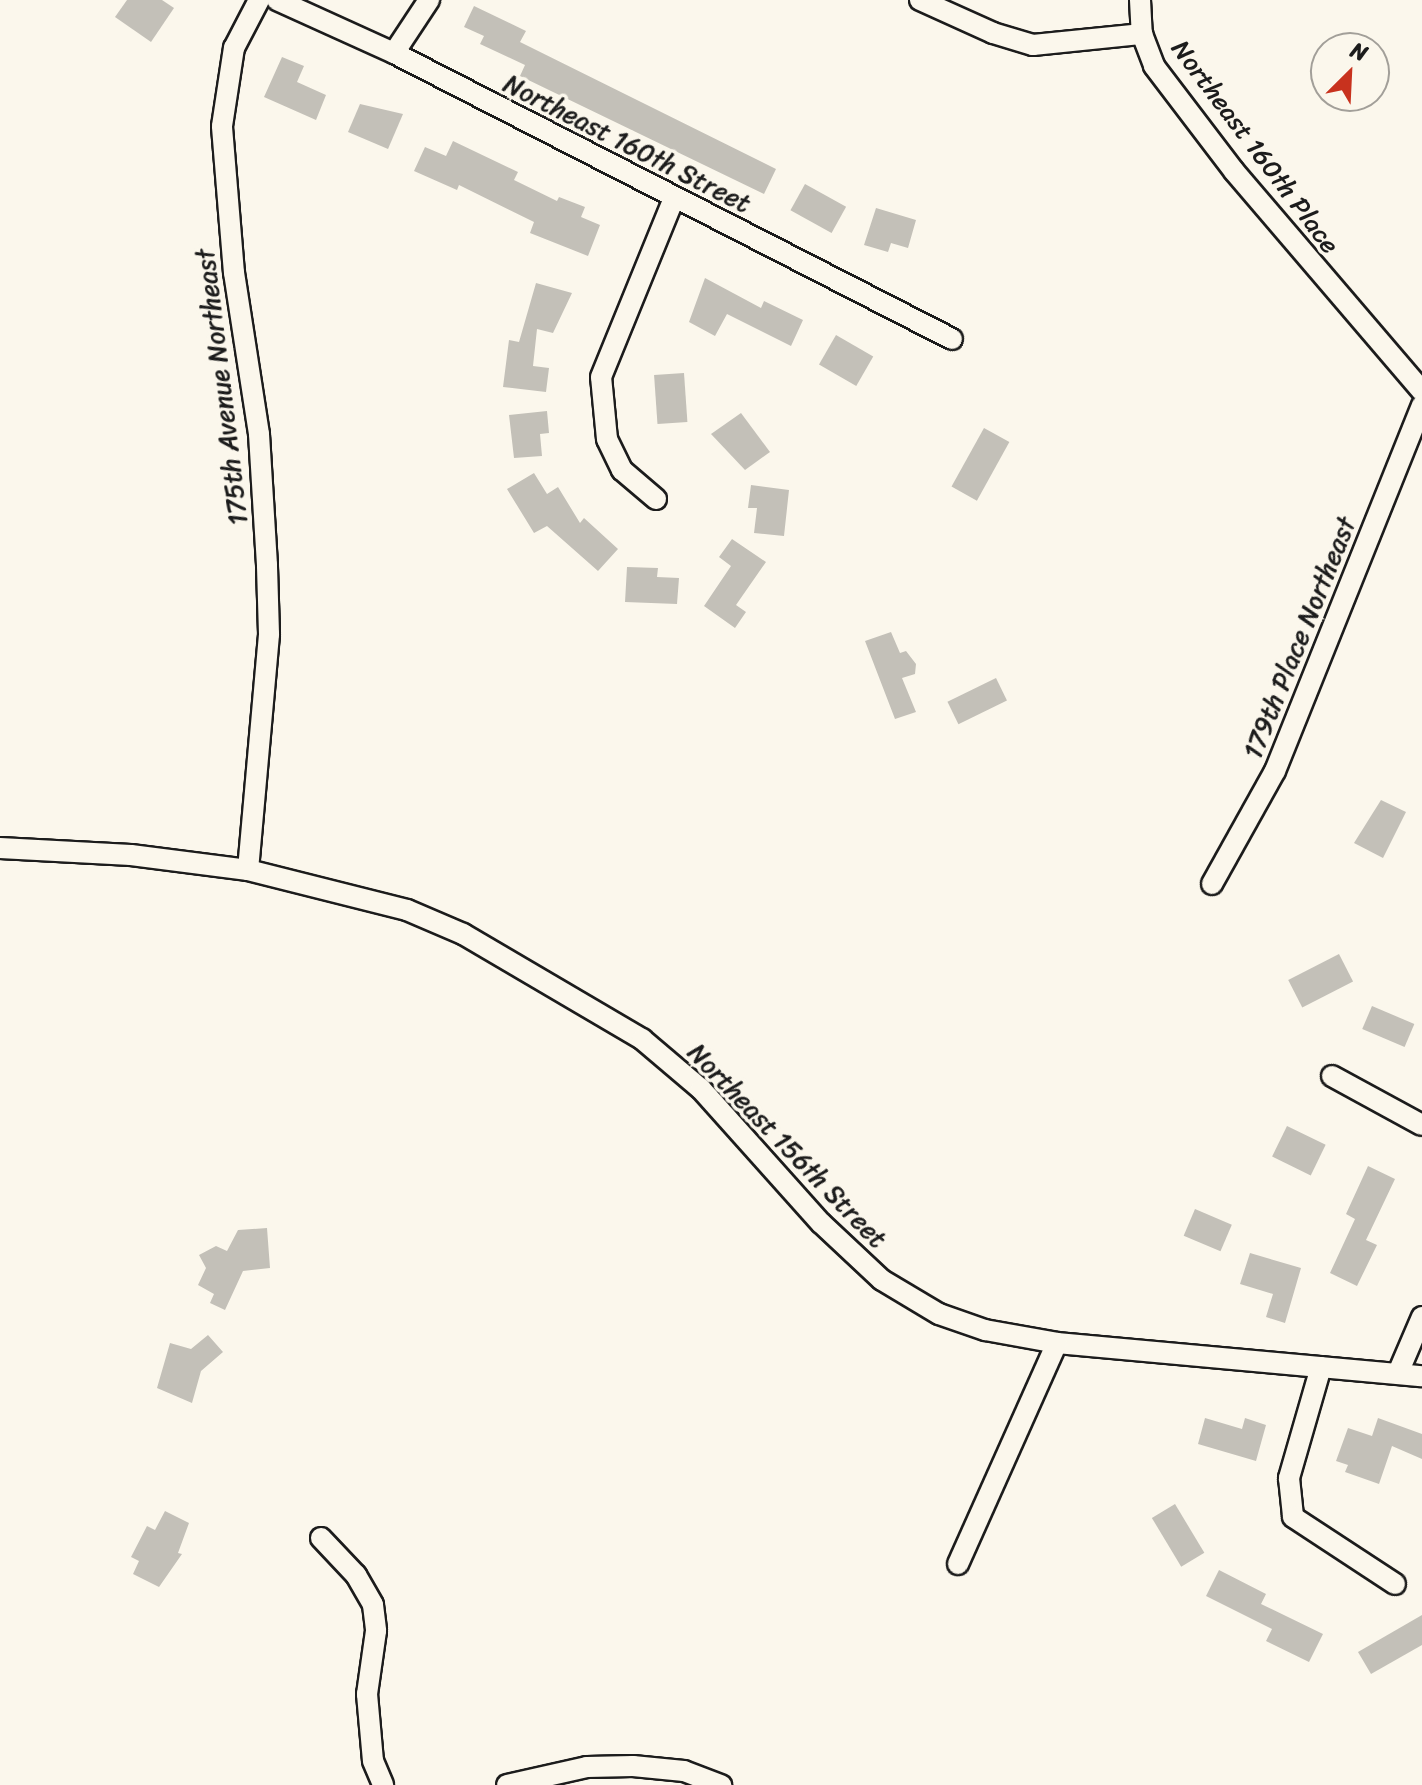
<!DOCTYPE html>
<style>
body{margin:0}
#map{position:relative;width:1422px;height:1785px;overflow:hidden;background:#fbf7ec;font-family:Sriracha,sans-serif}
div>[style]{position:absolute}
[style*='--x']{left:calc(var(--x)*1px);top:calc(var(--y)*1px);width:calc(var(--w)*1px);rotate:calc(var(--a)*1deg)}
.building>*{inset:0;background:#c3c0b8;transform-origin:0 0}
.roads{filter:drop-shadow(2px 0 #1c1c1c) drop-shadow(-2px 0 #1c1c1c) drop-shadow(0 2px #1c1c1c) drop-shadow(0 -2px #1c1c1c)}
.street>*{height:20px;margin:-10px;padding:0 10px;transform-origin:10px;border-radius:10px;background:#fbf7ec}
span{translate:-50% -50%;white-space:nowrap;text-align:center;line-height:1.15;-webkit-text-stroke:7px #fbf7ec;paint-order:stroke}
.street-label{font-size:26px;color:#1c1c1c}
.north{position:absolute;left:1310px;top:32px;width:80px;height:80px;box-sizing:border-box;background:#fbf7ec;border:2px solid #a29f99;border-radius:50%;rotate:24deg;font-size:22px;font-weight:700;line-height:32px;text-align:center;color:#1c1c1c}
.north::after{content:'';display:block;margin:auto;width:28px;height:36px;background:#c8321e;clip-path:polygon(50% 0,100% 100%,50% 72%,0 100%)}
</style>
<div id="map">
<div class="building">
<div style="clip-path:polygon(127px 0,162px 0,174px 8px,151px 42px,115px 17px)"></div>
<div style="clip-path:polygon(474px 6px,526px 31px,520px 42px,776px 169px,764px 194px,520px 76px,525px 65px,480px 44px,484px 36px,464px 27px)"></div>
<div style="clip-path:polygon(282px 57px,304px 66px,297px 82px,326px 95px,316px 120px,264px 97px)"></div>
<div style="clip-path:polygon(360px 104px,403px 114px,388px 149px,348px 132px)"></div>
<div style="clip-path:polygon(453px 141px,518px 172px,514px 180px,557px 201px,559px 197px,585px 207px,581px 217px,600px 225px,588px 256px,530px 233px,534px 222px,459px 185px,457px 190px,414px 171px,425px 147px,446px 156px)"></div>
<div style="left:805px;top:184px;width:47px;height:30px;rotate:29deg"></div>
<div style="clip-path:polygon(876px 208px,916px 220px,908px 248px,891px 243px,888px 252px,864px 245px)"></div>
<div style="clip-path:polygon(705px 278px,761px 308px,764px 301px,803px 320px,791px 346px,727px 314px,715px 336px,689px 322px)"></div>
<div style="clip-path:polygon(536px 283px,572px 293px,553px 333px,537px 329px,533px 366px,549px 368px,546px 392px,503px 387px,509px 340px,519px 342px)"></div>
<div style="left:836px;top:335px;width:43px;height:34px;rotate:30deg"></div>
<div style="left:684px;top:373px;width:49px;height:30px;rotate:86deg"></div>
<div style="clip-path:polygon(547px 411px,549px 433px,540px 434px,542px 456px,514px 458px,509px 415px)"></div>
<div style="clip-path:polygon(741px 413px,770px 452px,745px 470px,711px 434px)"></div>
<div style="left:984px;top:428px;width:29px;height:67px;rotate:29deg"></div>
<div style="clip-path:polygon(534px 473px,547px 494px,558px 487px,580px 523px,584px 518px,618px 549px,598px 571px,547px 526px,534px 533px,507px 489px)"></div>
<div style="clip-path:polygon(751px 485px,789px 490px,784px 536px,754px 533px,757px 508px,748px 508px)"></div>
<div style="clip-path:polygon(732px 539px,766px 562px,736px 605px,746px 612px,735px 628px,704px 606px,731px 566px,719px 557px)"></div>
<div style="clip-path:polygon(627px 567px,658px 568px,657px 577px,679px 578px,677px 604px,625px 602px)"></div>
<div style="clip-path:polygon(891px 632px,900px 653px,906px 651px,916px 664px,915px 674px,902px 678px,916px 712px,895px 719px,865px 641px)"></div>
<div style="left:996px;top:678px;width:25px;height:54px;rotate:64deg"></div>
<div style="clip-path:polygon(1381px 800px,1406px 812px,1383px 858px,1354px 843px)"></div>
<div style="left:1339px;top:954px;width:31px;height:57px;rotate:63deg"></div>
<div style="left:1372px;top:1006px;width:46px;height:25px;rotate:23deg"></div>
<div style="left:1287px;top:1126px;width:43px;height:34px;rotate:26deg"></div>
<div style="clip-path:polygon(1368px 1166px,1395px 1179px,1366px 1240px,1377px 1245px,1357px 1286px,1330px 1273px,1355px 1219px,1346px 1214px)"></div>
<div style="left:1195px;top:1209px;width:40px;height:29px;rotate:23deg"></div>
<div style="clip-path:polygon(267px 1228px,270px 1268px,243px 1271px,225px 1310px,210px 1303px,214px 1294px,198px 1285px,206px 1268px,199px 1255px,216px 1246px,227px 1251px,238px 1230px)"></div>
<div style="clip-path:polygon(1250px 1253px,1301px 1268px,1285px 1323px,1266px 1317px,1273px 1294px,1240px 1284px)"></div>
<div style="clip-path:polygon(208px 1335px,223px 1352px,201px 1371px,192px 1403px,157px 1388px,170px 1343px,191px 1349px)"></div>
<div style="clip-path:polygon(1205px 1418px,1242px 1429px,1245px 1418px,1266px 1425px,1256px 1461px,1198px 1444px)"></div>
<div style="clip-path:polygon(1378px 1418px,1422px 1434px,1422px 1459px,1392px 1446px,1379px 1484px,1345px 1472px,1348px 1465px,1336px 1461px,1348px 1428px,1372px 1436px)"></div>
<div style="left:1175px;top:1504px;width:57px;height:27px;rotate:59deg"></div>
<div style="clip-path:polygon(165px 1511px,189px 1523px,178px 1553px,182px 1554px,159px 1587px,133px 1574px,139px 1561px,131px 1557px,147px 1526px,155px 1530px)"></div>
<div style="clip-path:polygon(1219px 1570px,1266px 1594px,1261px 1604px,1323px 1634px,1309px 1662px,1266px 1641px,1272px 1629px,1206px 1596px)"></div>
<div style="clip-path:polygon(1422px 1615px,1422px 1645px,1371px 1674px,1358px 1652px)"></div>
</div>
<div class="roads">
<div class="street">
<div style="--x:277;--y:0;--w:128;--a:24.4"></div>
<div style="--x:394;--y:53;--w:627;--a:27.14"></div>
<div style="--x:920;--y:0;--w:80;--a:24.3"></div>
<div style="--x:993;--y:33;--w:42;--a:16.7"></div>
<div style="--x:1033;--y:45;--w:110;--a:-5.8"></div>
<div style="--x:1142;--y:34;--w:34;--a:69"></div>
<div style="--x:1154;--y:66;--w:132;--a:52.7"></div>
<div style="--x:1234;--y:171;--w:289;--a:49.5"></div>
<div style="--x:1140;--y:0;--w:34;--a:87"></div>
<div style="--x:394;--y:53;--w:64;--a:-56.6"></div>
<div style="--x:656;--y:499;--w:45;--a:-139.5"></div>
<div style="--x:622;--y:470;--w:34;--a:-116"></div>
<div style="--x:607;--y:439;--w:62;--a:-95.5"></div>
<div style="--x:601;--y:377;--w:193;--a:-67.8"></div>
<div style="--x:0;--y:848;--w:131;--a:3.1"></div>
<div style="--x:131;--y:855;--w:118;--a:7.3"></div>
<div style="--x:248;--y:870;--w:164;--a:14.1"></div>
<div style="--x:407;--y:910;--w:61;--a:23.2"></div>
<div style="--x:463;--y:934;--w:208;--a:30.4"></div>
<div style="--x:642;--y:1039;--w:77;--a:40.3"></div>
<div style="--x:701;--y:1089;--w:180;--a:48.2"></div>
<div style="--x:821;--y:1223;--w:83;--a:43.1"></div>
<div style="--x:882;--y:1280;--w:66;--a:30.8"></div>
<div style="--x:939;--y:1314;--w:49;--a:19.2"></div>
<div style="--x:985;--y:1330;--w:73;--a:10.2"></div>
<div style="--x:1057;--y:1343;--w:366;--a:5.2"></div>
<div style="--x:248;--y:870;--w:237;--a:-84.9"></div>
<div style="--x:269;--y:634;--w:69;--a:-91.7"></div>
<div style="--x:267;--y:565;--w:131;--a:-93.5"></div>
<div style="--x:259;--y:434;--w:163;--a:-98.8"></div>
<div style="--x:234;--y:273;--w:147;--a:-94.7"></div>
<div style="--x:222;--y:126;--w:79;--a:-81.3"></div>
<div style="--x:234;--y:48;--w:54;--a:-62.5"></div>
<div style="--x:1212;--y:884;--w:129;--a:-60.9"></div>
<div style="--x:1275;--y:771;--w:394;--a:-68.1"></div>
<div style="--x:1332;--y:1076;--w:102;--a:28.6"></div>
<div style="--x:1321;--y:1367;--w:116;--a:106.1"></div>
<div style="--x:1289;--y:1478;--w:39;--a:84"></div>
<div style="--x:1293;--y:1517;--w:122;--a:33.3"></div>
<div style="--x:1398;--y:1373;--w:61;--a:-66.8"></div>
<div style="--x:321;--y:1538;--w:51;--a:46.6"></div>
<div style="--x:356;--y:1575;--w:34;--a:60"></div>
<div style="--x:373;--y:1605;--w:26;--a:83"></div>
<div style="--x:376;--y:1631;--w:64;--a:98.1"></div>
<div style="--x:367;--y:1694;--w:67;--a:84.9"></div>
<div style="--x:373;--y:1761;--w:26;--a:67"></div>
<div style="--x:958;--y:1564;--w:242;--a:-65.9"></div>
<div style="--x:507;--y:1785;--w:82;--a:-12.7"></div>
<div style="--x:587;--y:1767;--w:46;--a:-1.2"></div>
<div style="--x:633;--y:1766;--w:51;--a:5.6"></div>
<div style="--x:684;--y:1771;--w:40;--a:21"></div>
</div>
</div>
<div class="street-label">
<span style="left:627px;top:144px;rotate:27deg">Northeast 160th Street</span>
<span style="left:1255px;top:147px;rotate:53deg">Northeast 160th Place</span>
<span style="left:222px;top:387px;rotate:-97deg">175th Avenue Northeast</span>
<span style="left:1300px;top:638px;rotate:-68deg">179th Place Northeast</span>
<span style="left:787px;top:1146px;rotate:46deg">Northeast 156th Street</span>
</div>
<div class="north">N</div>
</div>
